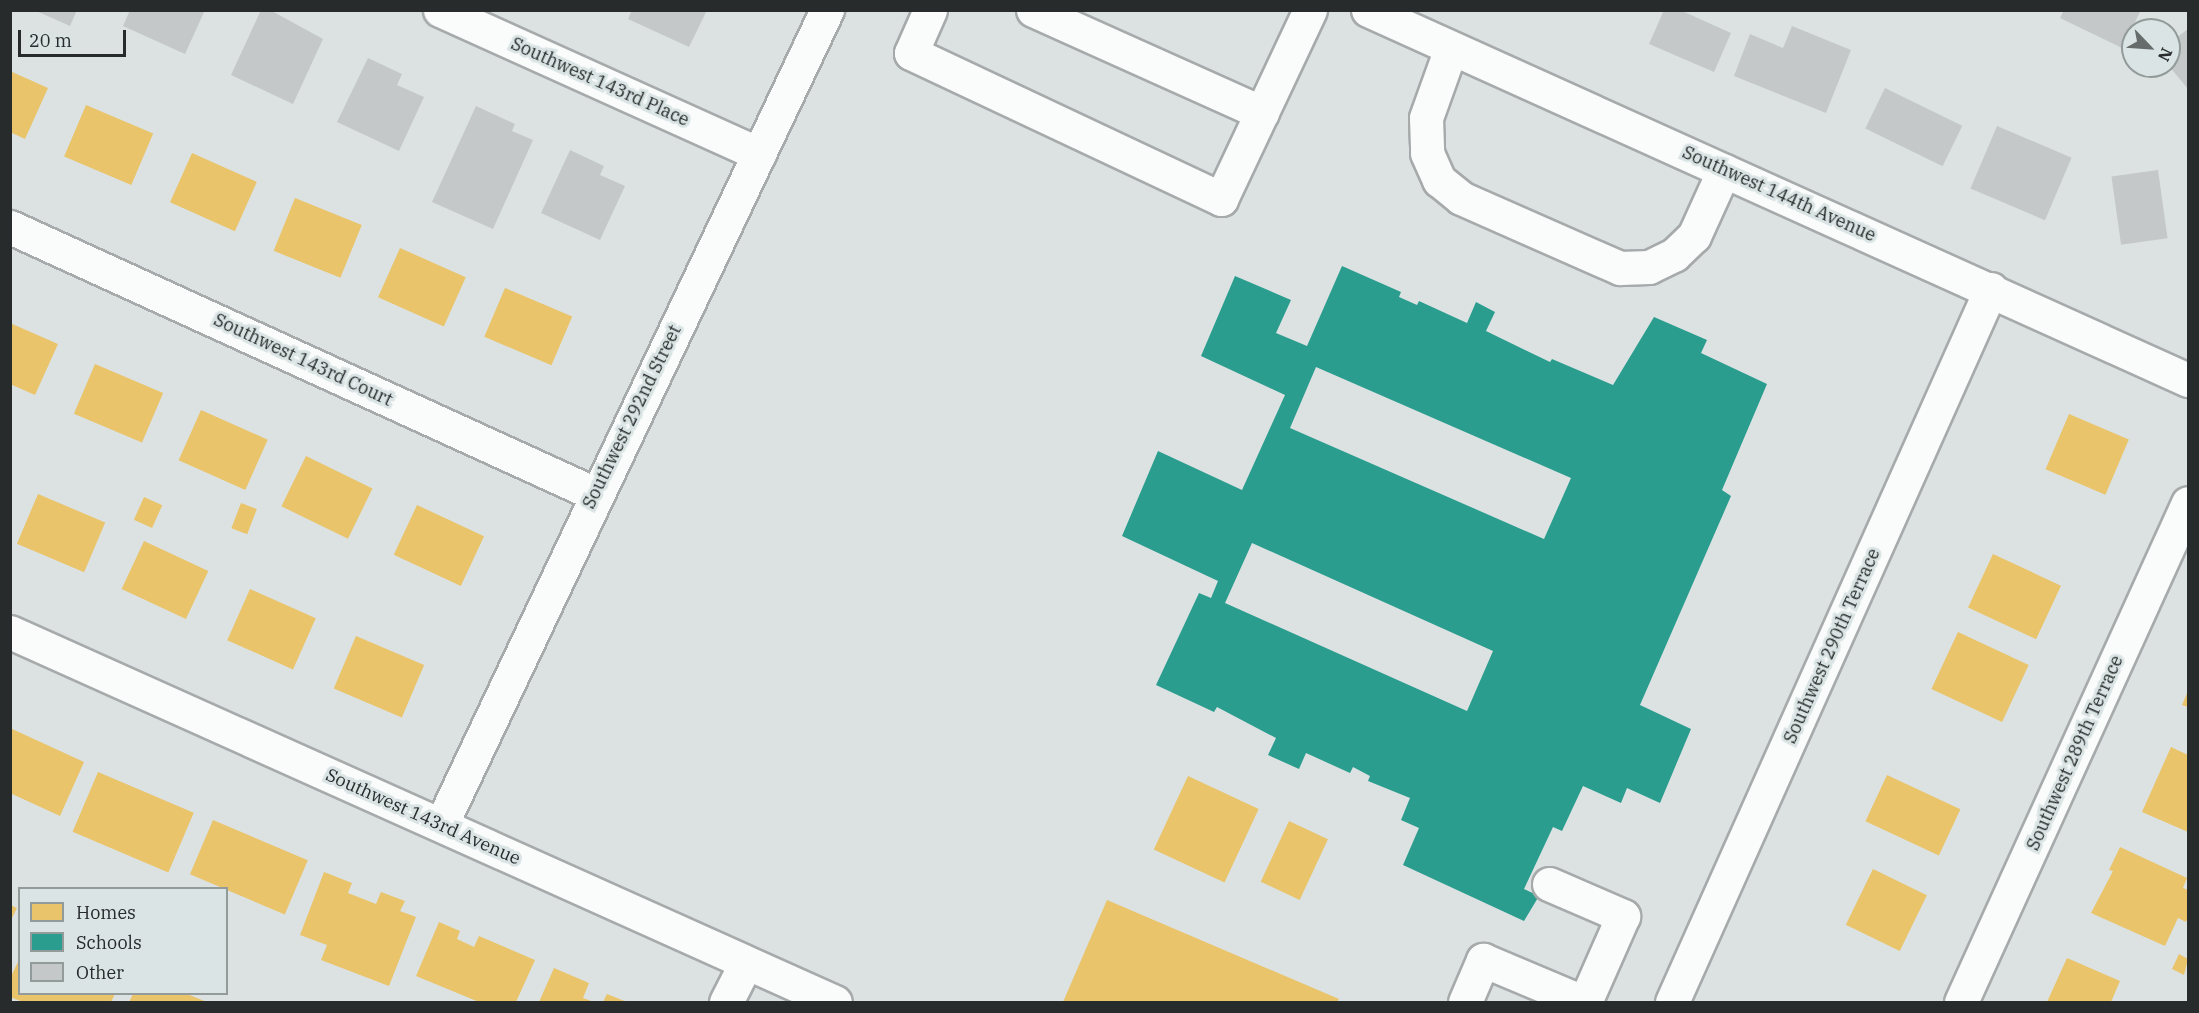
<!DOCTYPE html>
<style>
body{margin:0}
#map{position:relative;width:2199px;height:1013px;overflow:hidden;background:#dce2e2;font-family:"IBM Plex Serif",serif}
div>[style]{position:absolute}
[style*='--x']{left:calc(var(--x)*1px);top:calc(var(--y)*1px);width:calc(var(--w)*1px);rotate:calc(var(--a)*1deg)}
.homes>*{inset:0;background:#e9c46a;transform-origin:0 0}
.schools>*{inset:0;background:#2a9d8f}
.building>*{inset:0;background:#c4c8c9;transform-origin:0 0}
.roads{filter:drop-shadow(2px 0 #a6aaaa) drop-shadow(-2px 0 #a6aaaa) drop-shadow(0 2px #a6aaaa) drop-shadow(0 -2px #a6aaaa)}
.minor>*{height:33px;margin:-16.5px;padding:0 16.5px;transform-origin:16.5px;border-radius:16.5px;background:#fafbfb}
span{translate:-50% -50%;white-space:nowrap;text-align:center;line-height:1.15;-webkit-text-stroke:6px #dae4e4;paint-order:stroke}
.street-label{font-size:18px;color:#272b2b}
.frame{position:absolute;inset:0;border:12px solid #272b2b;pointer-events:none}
.legend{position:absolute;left:18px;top:887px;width:210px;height:108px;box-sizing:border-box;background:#dae4e4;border:2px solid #929a9a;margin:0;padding:8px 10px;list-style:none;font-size:18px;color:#272b2b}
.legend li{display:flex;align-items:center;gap:12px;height:30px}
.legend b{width:30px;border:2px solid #929a9a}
.north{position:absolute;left:2121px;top:18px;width:60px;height:60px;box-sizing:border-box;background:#dae4e4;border:2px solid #929a9a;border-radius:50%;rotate:115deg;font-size:16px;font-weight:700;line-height:24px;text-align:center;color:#272b2b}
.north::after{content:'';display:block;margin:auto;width:21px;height:27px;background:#666b6b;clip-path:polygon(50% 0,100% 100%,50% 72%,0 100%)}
.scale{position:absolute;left:18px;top:30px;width:108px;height:27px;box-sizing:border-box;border:3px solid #272b2b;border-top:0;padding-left:8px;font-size:18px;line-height:21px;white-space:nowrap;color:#272b2b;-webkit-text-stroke:4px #dae4e4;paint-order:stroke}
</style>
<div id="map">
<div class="homes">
<div style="clip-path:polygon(10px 71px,48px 88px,25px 139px,10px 132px)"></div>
<div style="left:86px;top:105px;width:73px;height:56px;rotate:23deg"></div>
<div style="left:192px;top:153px;width:71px;height:54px;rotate:24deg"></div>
<div style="left:295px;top:198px;width:72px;height:57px;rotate:22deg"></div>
<div style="left:400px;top:248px;width:72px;height:54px;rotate:24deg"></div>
<div style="left:505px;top:288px;width:73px;height:53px;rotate:23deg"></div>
<div style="clip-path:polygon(10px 323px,58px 344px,35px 395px,10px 384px)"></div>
<div style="left:95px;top:364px;width:74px;height:54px;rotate:23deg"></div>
<div style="left:201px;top:410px;width:73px;height:55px;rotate:24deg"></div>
<div style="left:2069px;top:414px;width:65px;height:60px;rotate:23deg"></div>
<div style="left:306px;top:456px;width:74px;height:56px;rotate:26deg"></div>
<div style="left:38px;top:494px;width:73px;height:54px;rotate:23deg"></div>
<div style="left:144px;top:497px;width:20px;height:25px;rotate:24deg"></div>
<div style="left:241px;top:503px;width:17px;height:27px;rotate:21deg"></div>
<div style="left:417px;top:505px;width:74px;height:55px;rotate:25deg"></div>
<div style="left:144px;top:541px;width:71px;height:53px;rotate:25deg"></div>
<div style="left:1993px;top:554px;width:75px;height:59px;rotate:25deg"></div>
<div style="left:250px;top:589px;width:72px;height:56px;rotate:24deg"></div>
<div style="left:1958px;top:632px;width:78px;height:63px;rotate:25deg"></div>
<div style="left:356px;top:636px;width:74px;height:57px;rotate:23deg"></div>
<div style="clip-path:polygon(2188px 691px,2188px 707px,2182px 705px)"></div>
<div style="clip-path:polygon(10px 728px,84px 762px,60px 816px,10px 793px)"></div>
<div style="clip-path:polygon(2171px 747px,2188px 755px,2188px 832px,2142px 812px)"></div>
<div style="left:98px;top:772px;width:104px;height:65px;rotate:23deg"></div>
<div style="left:1887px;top:775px;width:81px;height:51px;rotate:25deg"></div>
<div style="left:1188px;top:776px;width:78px;height:81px;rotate:25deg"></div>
<div style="left:213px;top:820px;width:103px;height:59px;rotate:23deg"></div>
<div style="left:1289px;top:821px;width:43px;height:67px;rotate:25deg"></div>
<div style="clip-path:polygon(2120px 847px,2187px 878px,2183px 888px,2188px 890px,2188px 917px,2186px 922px,2178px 918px,2165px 946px,2091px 913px,2113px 871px,2109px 870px)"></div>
<div style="left:1873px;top:869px;width:60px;height:62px;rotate:26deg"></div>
<div style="clip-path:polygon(324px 872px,352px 883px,348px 893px,376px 904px,381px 892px,405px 901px,400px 911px,416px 917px,389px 986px,321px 960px,327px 945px,300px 935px)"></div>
<div style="clip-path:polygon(1107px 900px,1339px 999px,1337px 1002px,1063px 1002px)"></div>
<div style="clip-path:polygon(10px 905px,17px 908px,10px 922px)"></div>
<div style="clip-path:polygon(439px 922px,460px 931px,457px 939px,474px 947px,479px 936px,535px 960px,516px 1002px,479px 1002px,416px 976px)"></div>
<div style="clip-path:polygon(2179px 954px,2188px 959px,2184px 975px,2172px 969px)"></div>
<div style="clip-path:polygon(20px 958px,20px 994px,115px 994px,111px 1002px,23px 1002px,10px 997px,10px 978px)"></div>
<div style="clip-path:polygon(2067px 958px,2120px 981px,2111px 1002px,2047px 1002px)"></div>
<div style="clip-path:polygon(554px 968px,589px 983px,583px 998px,594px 1002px,539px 1002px)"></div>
<div style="clip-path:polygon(133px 994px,187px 994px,207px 1002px,129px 1002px)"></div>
<div style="clip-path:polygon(607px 994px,627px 1002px,603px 1002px)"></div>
</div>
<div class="schools">
<div style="clip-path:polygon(evenodd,1342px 266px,1401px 292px,1399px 297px,1417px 305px,1419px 301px,1467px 323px,1476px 302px,1495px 312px,1486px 331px,1550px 362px,1552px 359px,1613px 385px,1654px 317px,1707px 340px,1701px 353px,1767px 384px,1722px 490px,1731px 496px,1640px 705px,1691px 729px,1660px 803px,1627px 788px,1621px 803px,1583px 786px,1562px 831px,1553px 827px,1524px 889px,1539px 896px,1524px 921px,1403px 865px,1419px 828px,1401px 820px,1410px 798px,1368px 781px,1370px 776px,1353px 767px,1350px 773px,1306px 753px,1299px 769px,1268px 755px,1276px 738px,1217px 707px,1214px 712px,1156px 685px,1199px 593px,1211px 598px,1218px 581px,1122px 536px,1158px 451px,1242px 490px,1285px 395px,1201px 356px,1235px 276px,1291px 300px,1276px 333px,1307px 346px,1342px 266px,1316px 367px,1571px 478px,1544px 539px,1290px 428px,1316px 367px,1342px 266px,1252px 543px,1493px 651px,1467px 711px,1225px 603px,1252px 543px)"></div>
</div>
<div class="building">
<div style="clip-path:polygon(34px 10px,77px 10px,70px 26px)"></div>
<div style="clip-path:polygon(130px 10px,205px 10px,185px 54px,123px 26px)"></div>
<div style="clip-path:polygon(261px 10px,270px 10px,323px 39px,293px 104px,231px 75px)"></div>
<div style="clip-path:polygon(632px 10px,707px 10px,689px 47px,628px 19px)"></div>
<div style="clip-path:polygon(1664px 10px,1680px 10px,1731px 33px,1714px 72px,1649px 44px)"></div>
<div style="clip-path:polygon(2064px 10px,2141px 10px,2122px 48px,2060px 18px)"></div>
<div style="clip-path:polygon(1792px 26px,1851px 50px,1826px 113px,1734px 76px,1750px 34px,1783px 48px)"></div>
<div style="clip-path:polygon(2188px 29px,2188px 89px,2169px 66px,2169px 58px,2179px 50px,2172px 41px)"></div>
<div style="clip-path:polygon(368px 58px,402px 74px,397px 85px,424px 97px,399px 151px,337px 122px)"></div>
<div style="left:1885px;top:88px;width:86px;height:45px;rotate:26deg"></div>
<div style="clip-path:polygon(476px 106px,515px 124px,512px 131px,533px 140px,493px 229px,432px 202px)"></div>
<div style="left:1997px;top:126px;width:81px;height:68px;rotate:23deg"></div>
<div style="clip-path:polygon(570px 150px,604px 166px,600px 175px,625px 186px,600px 240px,541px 213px)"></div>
<div style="left:2158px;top:170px;width:69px;height:47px;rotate:82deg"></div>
</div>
<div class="roads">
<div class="minor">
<div style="--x:440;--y:10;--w:350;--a:24.3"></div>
<div style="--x:930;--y:10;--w:47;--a:113.8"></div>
<div style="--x:911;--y:53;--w:343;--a:25.2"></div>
<div style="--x:1221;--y:199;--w:209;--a:-64.8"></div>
<div style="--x:1033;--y:10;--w:251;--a:24.2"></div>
<div style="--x:1368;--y:10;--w:900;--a:24.29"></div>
<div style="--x:1451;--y:48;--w:74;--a:109.7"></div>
<div style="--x:1426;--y:118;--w:35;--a:88"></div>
<div style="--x:1427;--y:153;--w:30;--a:66"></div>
<div style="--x:1439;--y:180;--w:28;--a:39"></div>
<div style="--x:1461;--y:198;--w:174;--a:23.8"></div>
<div style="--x:1620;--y:268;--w:29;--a:-2"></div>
<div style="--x:1649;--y:267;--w:28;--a:-26"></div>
<div style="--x:1674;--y:255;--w:28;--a:-44"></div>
<div style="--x:1694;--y:236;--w:72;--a:-65.6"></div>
<div style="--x:10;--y:227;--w:643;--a:24.53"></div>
<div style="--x:10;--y:632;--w:904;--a:24.16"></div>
<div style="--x:441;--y:825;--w:902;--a:-64.66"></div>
<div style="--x:1549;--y:884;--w:81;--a:23.4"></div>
<div style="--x:1623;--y:916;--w:94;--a:113.8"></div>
<div style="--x:726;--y:1002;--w:44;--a:-62.9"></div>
<div style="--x:1465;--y:1002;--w:46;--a:-66.8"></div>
<div style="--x:1483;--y:960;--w:108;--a:22.8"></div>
<div style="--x:1672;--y:1002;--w:781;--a:-65.9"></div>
<div style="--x:1961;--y:1002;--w:548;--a:-65.54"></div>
</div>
</div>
<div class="street-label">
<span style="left:600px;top:82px;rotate:24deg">Southwest 143rd Place</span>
<span style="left:1779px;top:194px;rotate:24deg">Southwest 144th Avenue</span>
<span style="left:303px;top:360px;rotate:25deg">Southwest 143rd Court</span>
<span style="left:632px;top:417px;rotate:-64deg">Southwest 292nd Street</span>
<span style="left:1832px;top:646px;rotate:-66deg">Southwest 290th Terrace</span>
<span style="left:2075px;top:753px;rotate:-66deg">Southwest 289th Terrace</span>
<span style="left:423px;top:817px;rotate:24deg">Southwest 143rd Avenue</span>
</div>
<div class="frame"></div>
<ul class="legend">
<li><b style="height:16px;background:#e9c46a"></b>Homes</li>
<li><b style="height:16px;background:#2a9d8f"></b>Schools</li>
<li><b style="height:16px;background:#c4c8c9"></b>Other</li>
</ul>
<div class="north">N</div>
<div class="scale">20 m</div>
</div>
